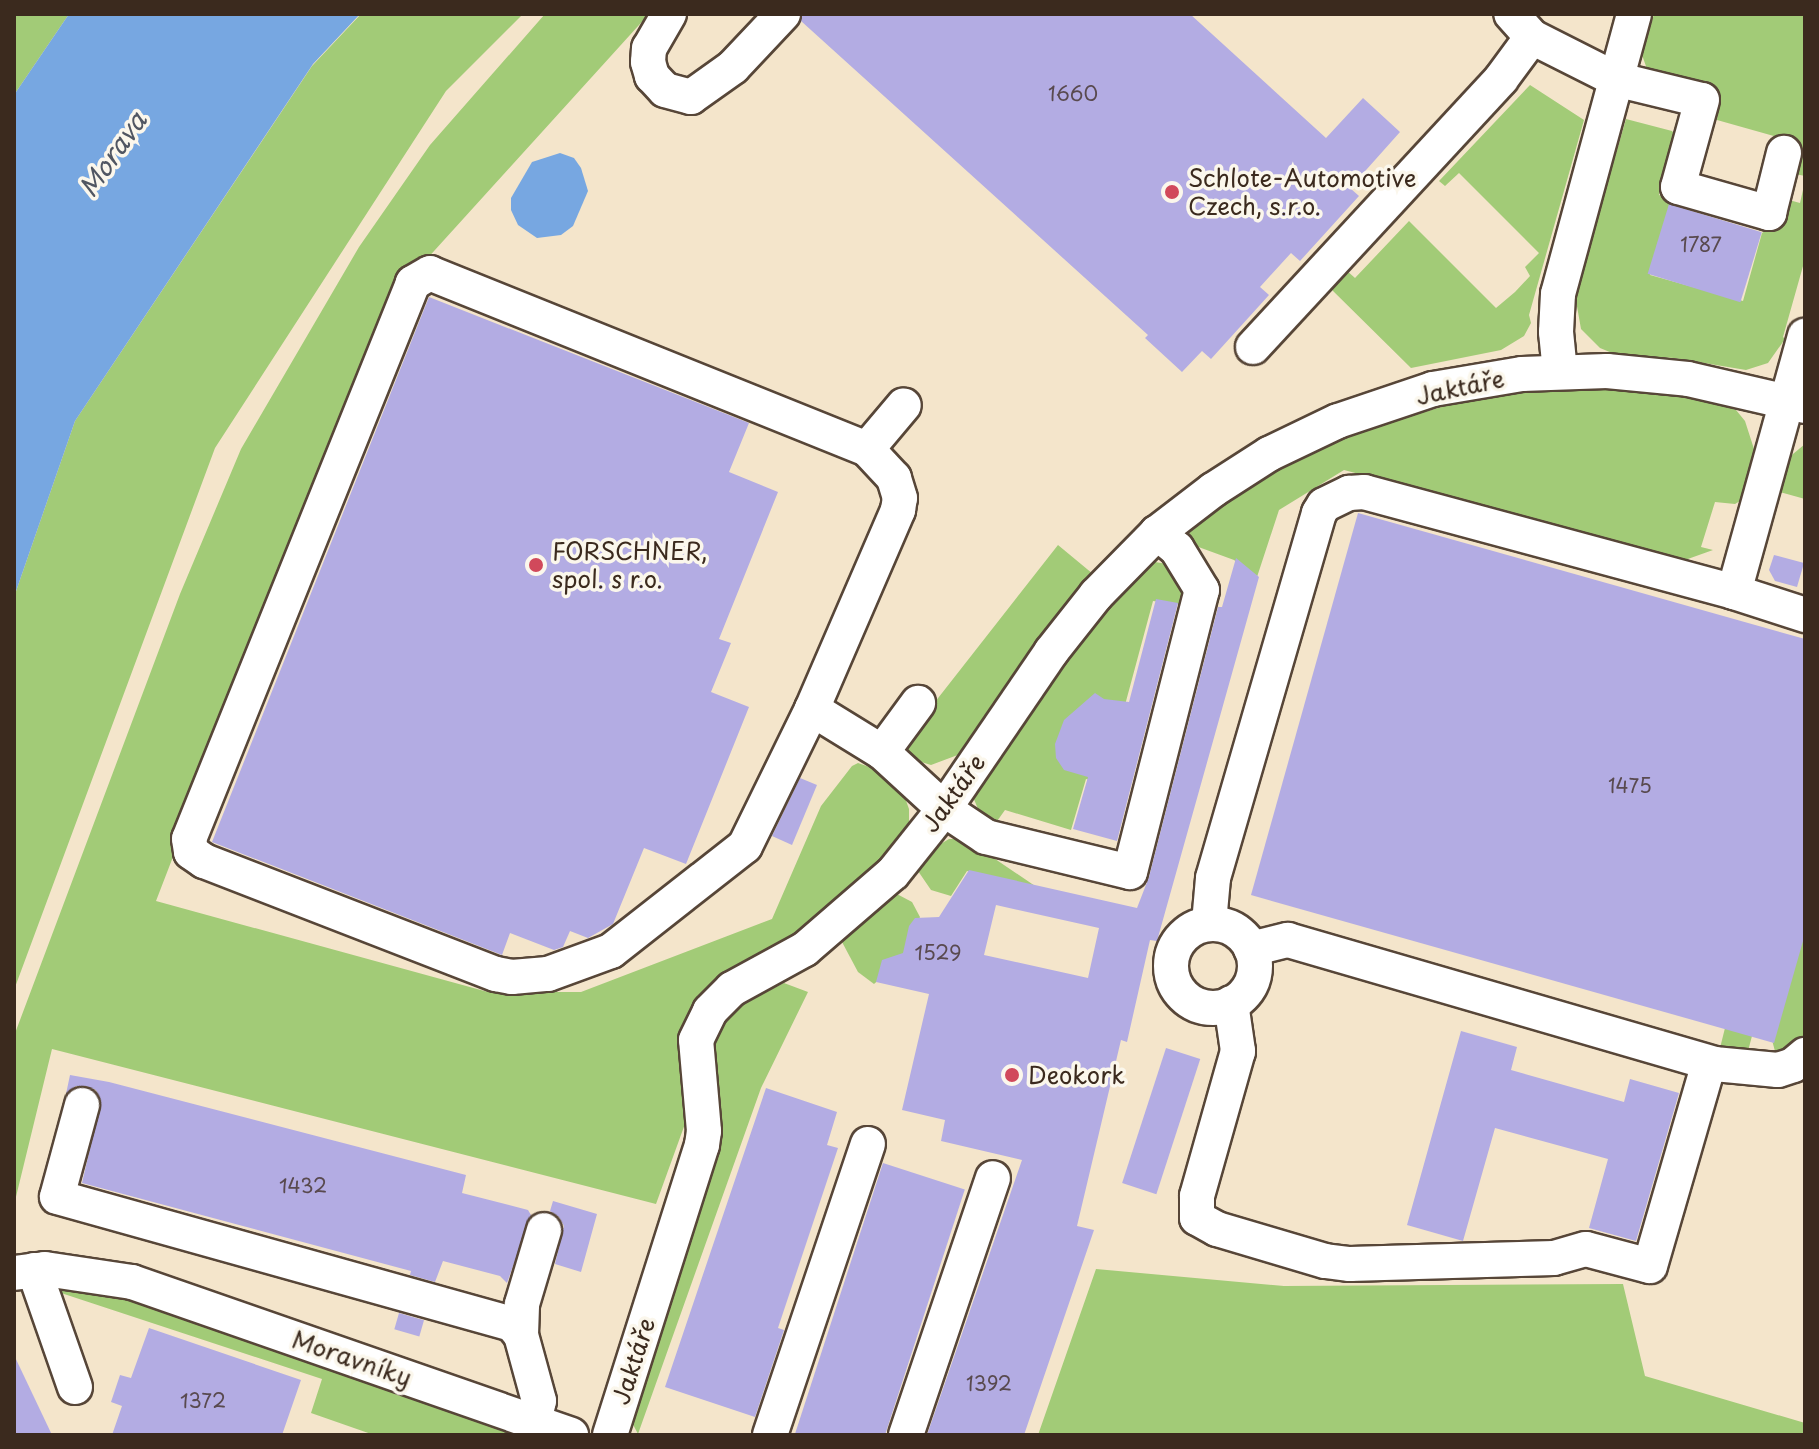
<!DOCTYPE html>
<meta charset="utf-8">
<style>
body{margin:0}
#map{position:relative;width:1819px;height:1449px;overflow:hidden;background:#f4e5cb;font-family:"Playpen Sans",sans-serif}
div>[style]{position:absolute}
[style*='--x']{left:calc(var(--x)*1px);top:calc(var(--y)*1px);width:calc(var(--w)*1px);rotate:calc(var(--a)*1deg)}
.green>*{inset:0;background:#a2cb77}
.water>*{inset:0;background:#77a7e1}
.building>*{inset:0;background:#b3ace3;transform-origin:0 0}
.roads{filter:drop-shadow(2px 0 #574638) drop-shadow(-2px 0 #574638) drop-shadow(0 2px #574638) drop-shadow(0 -2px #574638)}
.minor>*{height:34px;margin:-17px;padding:0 17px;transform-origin:17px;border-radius:17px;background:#fff}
.minor>.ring{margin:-17px;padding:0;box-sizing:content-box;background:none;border:34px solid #fff;border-radius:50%}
.dots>*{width:22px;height:22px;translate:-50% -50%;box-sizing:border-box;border:4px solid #fbf7ec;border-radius:50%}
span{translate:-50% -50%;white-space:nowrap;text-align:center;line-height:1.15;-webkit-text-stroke:7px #fbf7ec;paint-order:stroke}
.number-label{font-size:20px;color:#594a4f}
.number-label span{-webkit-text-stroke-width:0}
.poi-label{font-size:24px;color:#3b2a1e}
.left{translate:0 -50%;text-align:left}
.street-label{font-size:24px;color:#3b2a1e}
.water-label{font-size:26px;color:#505662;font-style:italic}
.frame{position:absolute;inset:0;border:16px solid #3b2a1e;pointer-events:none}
</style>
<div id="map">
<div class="green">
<div style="clip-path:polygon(14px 14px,69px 14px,14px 95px)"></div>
<div style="clip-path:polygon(361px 14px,523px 14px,446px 91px,215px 448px,14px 990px,14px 597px,75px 421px,312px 66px)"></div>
<div style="clip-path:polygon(545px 14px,649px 14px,386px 304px,156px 901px,488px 992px,581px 992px,772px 919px,821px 806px,852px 766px,858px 763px,875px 769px,903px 792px,909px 809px,909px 827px,897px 846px,816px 925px,725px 975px,690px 1110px,656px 1204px,52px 1049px,14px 1205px,14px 1036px,180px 594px,241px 449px,359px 247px,430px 145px)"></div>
<div style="clip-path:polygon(1654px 14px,1805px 14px,1805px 176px,1795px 174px,1788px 140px,1717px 120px,1719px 98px,1713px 89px,1647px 69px,1642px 55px)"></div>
<div style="clip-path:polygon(1530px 85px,1584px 120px,1529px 315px,1531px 323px,1524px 336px,1501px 350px,1411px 368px,1330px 288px,1346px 270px,1355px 278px,1409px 221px,1496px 308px,1515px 292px,1530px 276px,1525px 267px,1539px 253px,1459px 173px,1445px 186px,1439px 181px)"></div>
<div style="clip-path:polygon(1626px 119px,1672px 131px,1676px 136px,1659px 195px,1671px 199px,1650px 275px,1743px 301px,1762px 233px,1781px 221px,1789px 200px,1800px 203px,1805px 181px,1805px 259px,1783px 337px,1785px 339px,1768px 363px,1746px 370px,1674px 358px,1617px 355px,1600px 348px,1581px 329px,1575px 295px)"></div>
<div style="clip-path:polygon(1590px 388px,1647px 390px,1707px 400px,1736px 410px,1745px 421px,1754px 449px,1740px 501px,1735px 504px,1715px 502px,1701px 547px,1713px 550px,1685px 560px,1344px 470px,1279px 510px,1257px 577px,1234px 560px,1193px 545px,1189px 534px,1191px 528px,1228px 501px,1283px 466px,1362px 430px,1466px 400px,1506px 393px)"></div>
<div style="clip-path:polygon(1805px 444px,1805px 499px,1776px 491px,1787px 459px)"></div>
<div style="clip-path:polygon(1058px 545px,1093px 574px,1006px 688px,963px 753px,931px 765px,918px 761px,907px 751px,906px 739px)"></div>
<div style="clip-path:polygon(1155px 562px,1167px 564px,1174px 570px,1190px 606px,1153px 601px,1104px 783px,1086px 779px,1071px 830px,1005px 810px,995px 824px,981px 816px,973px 797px,1092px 626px,1139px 572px)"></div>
<div style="clip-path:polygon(949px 839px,963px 839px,973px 844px,1038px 888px,967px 871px,951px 896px,931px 890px,918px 871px,937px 846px)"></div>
<div style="clip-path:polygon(895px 893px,912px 902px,920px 917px,900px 961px,874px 984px,858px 972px,842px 942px)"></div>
<div style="clip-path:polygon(1805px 920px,1805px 1033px,1803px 1042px,1776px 1055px,1772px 1040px)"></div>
<div style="clip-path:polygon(784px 983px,808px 992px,761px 1088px,638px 1434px,628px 1415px,713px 1039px,739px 1005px)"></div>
<div style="clip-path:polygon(1725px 1028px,1752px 1036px,1748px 1051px,1720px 1048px)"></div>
<div style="clip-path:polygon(1096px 1269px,1284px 1286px,1623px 1284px,1645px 1376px,1805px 1423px,1805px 1435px,1038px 1435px)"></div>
<div style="clip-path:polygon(59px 1285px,87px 1287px,179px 1309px,532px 1435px,374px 1435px,311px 1413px,322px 1379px,58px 1292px)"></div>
</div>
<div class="water">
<div style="clip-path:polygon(69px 14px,360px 14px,313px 64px,75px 421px,14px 597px,14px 95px)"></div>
<div style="clip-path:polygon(560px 153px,574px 158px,581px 168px,588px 191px,573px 226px,561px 235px,537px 238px,518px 225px,511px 210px,511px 198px,532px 162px)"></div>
</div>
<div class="building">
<div style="clip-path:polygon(802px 14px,1190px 14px,1326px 138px,1363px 98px,1400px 132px,1350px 188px,1359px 196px,1300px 261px,1291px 253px,1260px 287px,1269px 295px,1211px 359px,1202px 351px,1182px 372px,1145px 338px,1148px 335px,801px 21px)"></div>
<div style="left:1669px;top:204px;width:97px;height:73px;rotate:17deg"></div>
<div style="clip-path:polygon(429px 297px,749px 423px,729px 472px,778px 492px,719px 639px,731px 643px,711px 692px,749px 707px,686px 864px,644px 848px,613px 924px,588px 938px,570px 931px,563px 947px,554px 950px,510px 933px,502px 955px,212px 842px)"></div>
<div style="clip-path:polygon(1358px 513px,1805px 639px,1805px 934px,1774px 1043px,1251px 895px)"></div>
<div style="clip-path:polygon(1774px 555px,1804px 563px,1797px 587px,1775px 581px,1769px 570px)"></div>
<div style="clip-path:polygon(evenodd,1236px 558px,1259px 577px,1157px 941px,1150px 940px,1127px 1042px,1121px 1040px,1077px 1226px,1094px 1230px,1024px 1435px,927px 1435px,1022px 1160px,941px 1141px,945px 1120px,902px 1110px,929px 994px,876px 982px,882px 960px,903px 953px,909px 926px,915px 918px,939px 917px,969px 870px,1137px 908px,1149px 877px,1218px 607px,1222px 607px,1236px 558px,996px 905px,1099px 928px,1088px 978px,984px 955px,996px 905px)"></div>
<div style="clip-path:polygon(1156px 599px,1178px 603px,1117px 841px,1073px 829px,1088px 777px,1064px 770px,1056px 758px,1055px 744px,1064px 720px,1095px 693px,1104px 699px,1129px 702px)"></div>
<div style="clip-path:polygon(800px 778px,817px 785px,792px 845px,772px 836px)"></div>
<div style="clip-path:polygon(1461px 1031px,1517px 1047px,1511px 1070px,1624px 1102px,1630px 1079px,1679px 1093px,1636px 1241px,1589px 1228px,1608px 1159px,1495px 1128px,1463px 1241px,1407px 1225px)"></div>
<div style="left:1166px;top:1048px;width:36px;height:142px;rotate:18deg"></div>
<div style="clip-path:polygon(70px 1075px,109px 1082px,466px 1175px,462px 1193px,528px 1210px,531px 1215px,507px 1283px,500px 1276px,443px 1261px,435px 1282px,410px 1275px,411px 1271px,82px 1183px,101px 1101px,96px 1090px,86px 1086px,76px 1086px,66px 1094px)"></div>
<div style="clip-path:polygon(766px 1088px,837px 1112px,827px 1145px,838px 1148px,778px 1328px,784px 1330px,755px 1417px,665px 1387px)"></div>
<div style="left:883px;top:1163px;width:86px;height:287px;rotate:18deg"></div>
<div style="clip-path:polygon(553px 1201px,597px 1214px,581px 1272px,555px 1264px,564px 1226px,559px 1217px,550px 1211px)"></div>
<div style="left:399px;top:1313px;width:26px;height:17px;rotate:16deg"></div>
<div style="clip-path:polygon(149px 1328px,301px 1380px,282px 1435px,112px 1435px,122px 1406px,111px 1402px,120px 1375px,131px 1378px)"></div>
<div style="clip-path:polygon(14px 1355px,52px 1435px,14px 1435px)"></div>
</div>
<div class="roads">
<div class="minor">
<div style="--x:669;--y:14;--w:39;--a:120"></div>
<div style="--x:649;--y:48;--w:14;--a:94"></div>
<div style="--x:648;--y:62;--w:15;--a:74"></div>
<div style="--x:652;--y:76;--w:19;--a:47"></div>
<div style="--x:665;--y:90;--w:27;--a:15"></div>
<div style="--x:691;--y:97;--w:52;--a:-35.5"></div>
<div style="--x:733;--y:67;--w:73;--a:-46.7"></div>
<div style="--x:1532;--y:37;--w:93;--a:26.8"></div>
<div style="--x:1615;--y:79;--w:89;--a:13.6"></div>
<div style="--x:1702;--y:100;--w:90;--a:105.4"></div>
<div style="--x:1678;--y:187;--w:95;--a:15.9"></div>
<div style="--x:1769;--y:213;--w:62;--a:-76"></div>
<div style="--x:1253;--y:347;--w:365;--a:-47.2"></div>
<div style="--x:1501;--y:79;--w:52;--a:-53.6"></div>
<div style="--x:1532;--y:37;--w:31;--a:-132"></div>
<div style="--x:1560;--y:372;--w:40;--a:-95.7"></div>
<div style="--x:1556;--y:332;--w:38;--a:-87"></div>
<div style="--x:1558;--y:294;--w:290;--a:-74.8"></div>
<div style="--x:867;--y:449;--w:471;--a:-158.1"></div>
<div style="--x:430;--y:273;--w:20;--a:150"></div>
<div style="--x:413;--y:283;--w:599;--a:111.94"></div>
<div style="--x:189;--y:839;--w:13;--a:81"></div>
<div style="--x:191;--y:852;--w:16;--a:35"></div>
<div style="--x:204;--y:861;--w:313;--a:21.2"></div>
<div style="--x:496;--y:974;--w:16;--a:11"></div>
<div style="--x:512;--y:977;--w:36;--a:-5"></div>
<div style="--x:548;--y:974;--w:67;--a:-20.1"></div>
<div style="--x:611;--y:951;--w:170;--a:-38.1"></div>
<div style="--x:745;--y:846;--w:153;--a:-63.9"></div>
<div style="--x:812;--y:709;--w:82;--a:31.6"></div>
<div style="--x:882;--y:752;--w:84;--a:42.6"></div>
<div style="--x:944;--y:809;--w:50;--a:33.7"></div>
<div style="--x:986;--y:837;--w:148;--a:13.7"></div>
<div style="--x:1130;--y:872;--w:291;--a:-75.7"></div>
<div style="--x:1202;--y:590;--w:48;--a:-121.4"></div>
<div style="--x:1177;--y:549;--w:26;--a:-141"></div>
<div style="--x:1734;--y:592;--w:75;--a:17.9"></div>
<div style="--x:812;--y:709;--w:217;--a:-66.6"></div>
<div style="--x:898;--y:510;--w:12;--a:-81"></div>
<div style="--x:900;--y:498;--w:21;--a:-107"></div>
<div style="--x:894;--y:478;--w:40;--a:-133"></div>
<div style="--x:867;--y:449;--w:57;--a:-49.9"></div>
<div style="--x:882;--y:752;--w:61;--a:-53.7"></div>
<div style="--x:1209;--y:923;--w:45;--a:-84.9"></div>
<div style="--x:1213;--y:878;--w:380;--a:-73.8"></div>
<div style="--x:1319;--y:513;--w:9;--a:-58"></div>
<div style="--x:1324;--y:505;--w:28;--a:-26"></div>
<div style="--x:1349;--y:493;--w:15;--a:-4"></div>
<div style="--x:1364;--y:492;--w:383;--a:15.1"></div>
<div style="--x:1734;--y:592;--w:266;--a:-74.5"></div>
<div class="ring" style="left:1171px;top:924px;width:50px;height:50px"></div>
<div style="--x:1251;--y:949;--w:38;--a:-14"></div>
<div style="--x:1288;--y:940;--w:444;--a:16.2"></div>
<div style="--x:1714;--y:1064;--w:64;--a:5.4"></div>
<div style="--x:1778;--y:1070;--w:16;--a:-18"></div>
<div style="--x:1793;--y:1065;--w:16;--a:-40"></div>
<div style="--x:1231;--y:1003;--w:49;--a:81.7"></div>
<div style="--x:1238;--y:1051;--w:151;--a:105.8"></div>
<div style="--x:1197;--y:1196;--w:22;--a:90"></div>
<div style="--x:1197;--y:1218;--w:23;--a:29"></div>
<div style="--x:1217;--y:1229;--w:113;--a:16.5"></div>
<div style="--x:1325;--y:1261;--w:25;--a:7"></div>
<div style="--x:1350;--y:1264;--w:204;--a:-1.7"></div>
<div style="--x:1554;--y:1258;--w:33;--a:-16"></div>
<div style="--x:1586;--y:1249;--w:66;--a:14.9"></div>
<div style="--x:1650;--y:1266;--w:211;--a:-73.8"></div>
<div style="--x:82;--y:1105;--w:95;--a:105.2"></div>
<div style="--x:57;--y:1197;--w:472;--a:15.6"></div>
<div style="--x:512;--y:1324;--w:14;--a:51"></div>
<div style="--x:521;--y:1335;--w:68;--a:74.7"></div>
<div style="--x:539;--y:1401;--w:21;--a:104"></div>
<div style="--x:34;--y:1270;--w:124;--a:70.7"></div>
<div style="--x:14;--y:1273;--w:31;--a:-7"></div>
<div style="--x:45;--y:1269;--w:88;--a:8.5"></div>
<div style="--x:132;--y:1282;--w:465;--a:19.2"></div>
<div style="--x:521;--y:1335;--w:31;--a:-88"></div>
<div style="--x:522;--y:1304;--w:77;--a:-73.4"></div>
<div style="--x:610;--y:1435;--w:304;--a:-72.4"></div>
<div style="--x:702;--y:1145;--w:14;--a:-82"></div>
<div style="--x:704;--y:1131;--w:91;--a:-95"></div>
<div style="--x:696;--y:1040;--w:32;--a:-64"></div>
<div style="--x:710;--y:1011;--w:31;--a:-45"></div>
<div style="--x:732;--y:989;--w:83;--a:-28.7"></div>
<div style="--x:805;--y:949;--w:116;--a:-40.8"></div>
<div style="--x:893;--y:873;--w:82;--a:-51.4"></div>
<div style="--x:944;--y:809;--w:190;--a:-55.7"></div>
<div style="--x:1051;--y:652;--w:73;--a:-51.7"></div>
<div style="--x:1096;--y:595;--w:87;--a:-45.5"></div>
<div style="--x:1157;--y:533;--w:71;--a:-37.5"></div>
<div style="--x:1213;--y:490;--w:67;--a:-32.7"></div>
<div style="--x:1269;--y:454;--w:76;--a:-25.6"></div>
<div style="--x:1338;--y:421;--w:100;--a:-18.6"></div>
<div style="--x:1433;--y:389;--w:90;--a:-9.6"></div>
<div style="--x:1522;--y:374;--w:85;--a:-2"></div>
<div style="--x:1607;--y:371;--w:81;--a:5.6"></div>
<div style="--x:1688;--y:379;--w:120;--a:13"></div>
<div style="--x:770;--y:1435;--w:307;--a:-71.4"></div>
<div style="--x:906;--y:1435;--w:271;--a:-71.3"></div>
</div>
</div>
<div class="dots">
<div style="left:1172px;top:192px;background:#d1495b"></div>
<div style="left:536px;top:565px;background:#d1495b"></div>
<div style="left:1012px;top:1075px;background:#d1495b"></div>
</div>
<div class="number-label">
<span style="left:1073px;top:93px">1660</span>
<span style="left:1701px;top:244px">1787</span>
<span style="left:1630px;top:785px">1475</span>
<span style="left:938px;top:952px">1529</span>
<span style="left:303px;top:1185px">1432</span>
<span style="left:989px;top:1383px">1392</span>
<span style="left:203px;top:1400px">1372</span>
</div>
<div class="poi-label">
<span class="left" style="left:1188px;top:192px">Schlote-Automotive<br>Czech, s.r.o.</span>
<span class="left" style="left:552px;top:565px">FORSCHNER,<br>spol. s r.o.</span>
<span class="left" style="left:1028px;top:1075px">Deokork</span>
</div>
<div class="street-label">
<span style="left:1460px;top:387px;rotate:-12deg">Jaktáře</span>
<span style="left:953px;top:793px;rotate:-54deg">Jaktáře</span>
<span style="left:352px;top:1358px;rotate:19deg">Moravníky</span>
<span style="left:633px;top:1361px;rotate:-72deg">Jaktáře</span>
</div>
<div class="water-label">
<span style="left:112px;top:154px;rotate:-55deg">Morava</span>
</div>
<div class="frame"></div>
</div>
